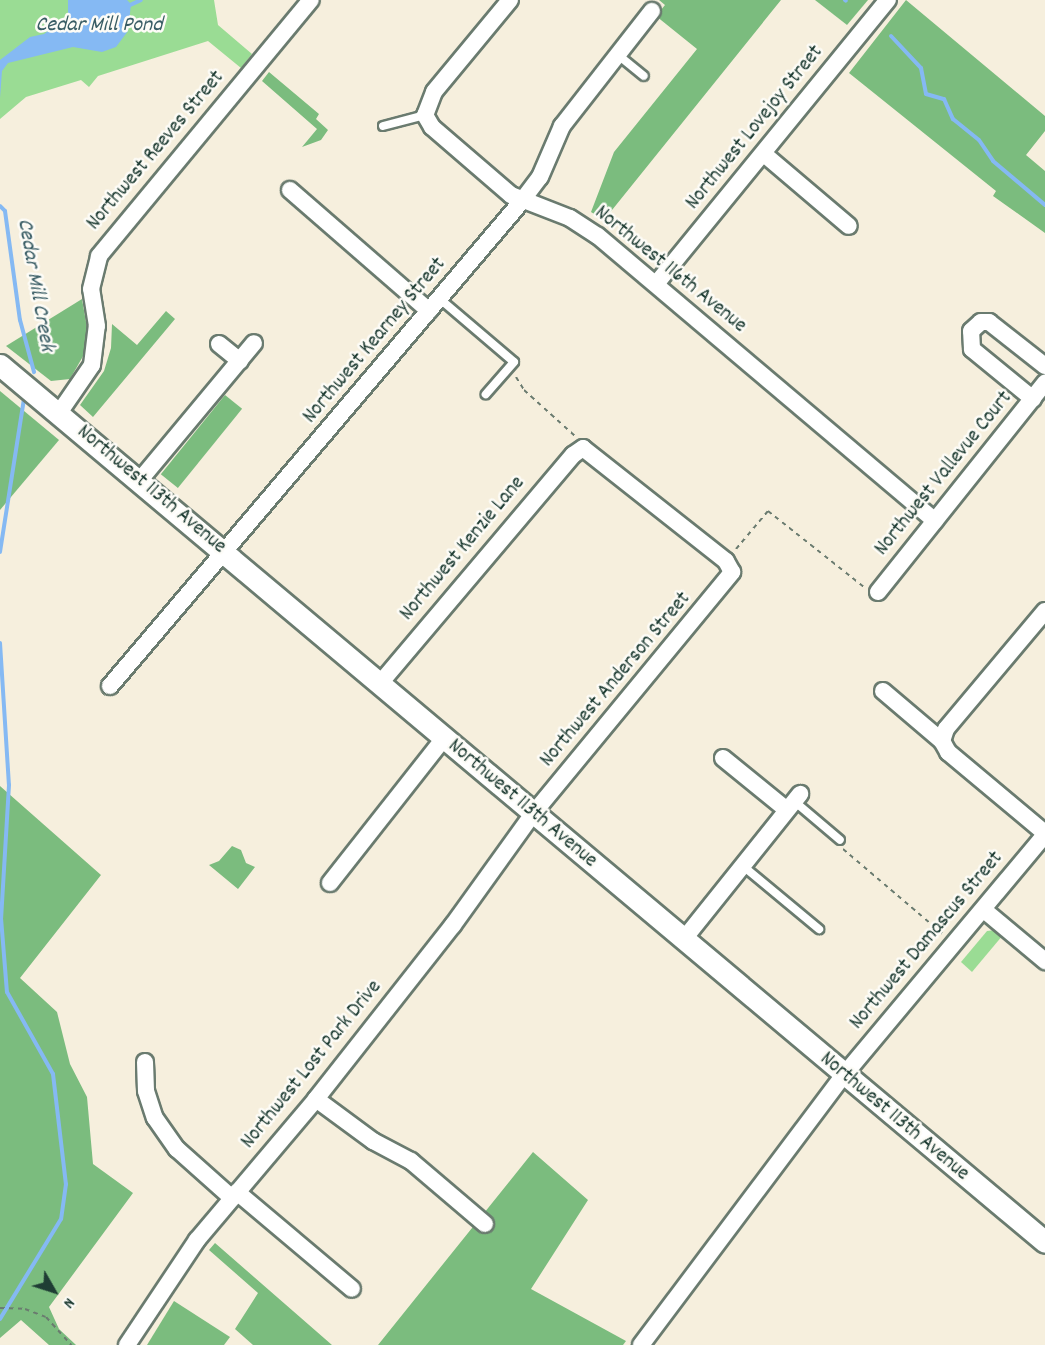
<!DOCTYPE html>
<style>
body{margin:0}
#map{position:relative;width:1045px;height:1345px;overflow:hidden;background:#f6efdd;font-family:Dekko,sans-serif}
div>[style]{position:absolute}
[style*='--x']{left:calc(var(--x)*1px);top:calc(var(--y)*1px);width:calc(var(--w)*1px);rotate:calc(var(--a)*1deg)}
.green>*{inset:0;background:#9adc94}
.forest>*{inset:0;background:#7bbc7e;transform-origin:0 0}
.water>*{inset:0;background:#85b9f3}
.stream>*{height:4px;margin:-2px;padding:0 2px;transform-origin:2px;border-radius:2px;background:#85b9f3}
.path>*{height:2px;margin-top:-1px;transform-origin:0;background:repeating-linear-gradient(90deg,#6a7b6f 0 4.5px,transparent 0 9px)}
.roads{filter:drop-shadow(2px 0 #6a7b6f) drop-shadow(-2px 0 #6a7b6f) drop-shadow(0 2px #6a7b6f) drop-shadow(0 -2px #6a7b6f)}
.service>*{height:8px;margin:-4px;padding:0 4px;transform-origin:4px;border-radius:4px;background:#fff}
.minor>*{height:16px;margin:-8px;padding:0 8px;transform-origin:8px;border-radius:8px;background:#fff}
.tertiary>*{height:21px;margin:-10.5px;padding:0 10.5px;transform-origin:10.5px;border-radius:10.5px;background:#fff}
span{translate:-50% -50%;white-space:nowrap;text-align:center;line-height:1.15;-webkit-text-stroke:5px #fdfcf7;paint-order:stroke}
.street-label{font-size:21px;color:#1f3d34}
.water-label{font-size:22px;color:#385c64;font-style:italic}
.north{position:absolute;left:24px;top:1261px;width:60px;height:60px;-webkit-text-stroke:4px #fdfcf7;paint-order:stroke;rotate:129deg;font-size:16px;font-weight:700;line-height:24px;text-align:center;color:#1f3d34}
.north::after{content:'';display:block;margin:auto;width:21px;height:27px;background:#1f3d34;clip-path:polygon(50% 0,100% 100%,50% 72%,0 100%)}
</style>
<div id="map">
<div class="green">
<div style="clip-path:polygon(0 0,214px 0,218px 25px,252px 54px,241px 68px,208px 41px,98px 76px,89px 87px,81px 80px,26px 97px,0 119px)"></div>
<div style="clip-path:polygon(995px 930px,1003px 935px,972px 972px,961px 962px,987px 931px)"></div>
</div>
<div class="forest">
<div style="clip-path:polygon(659px 0,781px 0,604px 220px,591px 212px,614px 152px,697px 49px,656px 16px,665px 5px)"></div>
<div style="clip-path:polygon(815px 0,868px 0,847px 25px)"></div>
<div style="clip-path:polygon(906px 0,1045px 116px,1045px 131px,1026px 155px,1045px 171px,1045px 233px,993px 196px,996px 191px,849px 73px)"></div>
<div style="clip-path:polygon(269px 72px,319px 114px,316px 119px,328px 130px,321px 140px,302px 147px,317px 129px,262px 81px)"></div>
<div style="clip-path:polygon(82px 299px,88px 333px,86px 351px,70px 379px,51px 381px,6px 346px)"></div>
<div style="clip-path:polygon(166px 311px,175px 319px,93px 417px,80px 405px,104px 371px,111px 348px,112px 324px,137px 345px)"></div>
<div style="clip-path:polygon(0 391px,59px 440px,0 510px)"></div>
<div style="left:225px;top:395px;width:22px;height:102px;rotate:39deg"></div>
<div style="clip-path:polygon(0 786px,101px 875px,20px 978px,57px 1012px,70px 1064px,87px 1097px,93px 1164px,133px 1193px,49px 1307px,59px 1329px,76px 1345px,49px 1345px,21px 1320px,0 1338px)"></div>
<div style="clip-path:polygon(232px 846px,241px 850px,246px 863px,255px 867px,238px 889px,209px 865px,219px 861px)"></div>
<div style="clip-path:polygon(533px 1152px,588px 1200px,531px 1289px,626px 1341px,623px 1345px,378px 1345px)"></div>
<div style="clip-path:polygon(215px 1243px,332px 1345px,253px 1345px,235px 1329px,258px 1293px,209px 1250px)"></div>
<div style="clip-path:polygon(174px 1301px,230px 1337px,224px 1345px,147px 1345px)"></div>
</div>
<div class="water">
<div style="clip-path:polygon(68px 0,127px 0,131px 4px,128px 31px,116px 47px,102px 52px,73px 47px,8px 63px,2px 71px,0 98px,0 60px,30px 37px,44px 34px,68px 16px)"></div>
</div>
<div class="stream">
<div style="--x:845;--y:0;--w:1;--a:45"></div>
<div style="--x:128;--y:6;--w:14;--a:-25"></div>
<div style="--x:891;--y:36;--w:44;--a:46.8"></div>
<div style="--x:921;--y:68;--w:26;--a:79"></div>
<div style="--x:926;--y:94;--w:19;--a:16"></div>
<div style="--x:944;--y:99;--w:22;--a:66"></div>
<div style="--x:953;--y:119;--w:33;--a:39"></div>
<div style="--x:979;--y:140;--w:25;--a:56"></div>
<div style="--x:993;--y:161;--w:68;--a:40.2"></div>
<div style="--x:0;--y:206;--w:7;--a:45"></div>
<div style="--x:5;--y:211;--w:110;--a:82.2"></div>
<div style="--x:20;--y:320;--w:54;--a:74.9"></div>
<div style="--x:0;--y:552;--w:155;--a:-81.1"></div>
<div style="--x:0;--y:643;--w:142;--a:86.4"></div>
<div style="--x:9;--y:785;--w:133;--a:93.4"></div>
<div style="--x:1;--y:918;--w:74;--a:85.4"></div>
<div style="--x:7;--y:992;--w:94;--a:60.7"></div>
<div style="--x:53;--y:1074;--w:111;--a:83.3"></div>
<div style="--x:66;--y:1184;--w:35;--a:98"></div>
<div style="--x:61;--y:1219;--w:117;--a:121.4"></div>
</div>
<div class="path">
<div style="--x:516;--y:377;--w:15;--a:58"></div>
<div style="--x:524;--y:390;--w:69;--a:42"></div>
<div style="--x:736;--y:549;--w:50;--a:-49.9"></div>
<div style="--x:768;--y:511;--w:124;--a:38.4"></div>
<div style="--x:843;--y:849;--w:133;--a:40.4"></div>
<div style="--x:0;--y:1308;--w:25;--a:2"></div>
<div style="--x:25;--y:1309;--w:22;--a:21"></div>
<div style="--x:46;--y:1317;--w:38;--a:48"></div>
</div>
<div class="roads">
<div class="service">
<div style="--x:618;--y:55;--w:33;--a:39"></div>
<div style="--x:383;--y:126;--w:43;--a:-14.7"></div>
<div style="--x:440;--y:299;--w:97;--a:40.4"></div>
<div style="--x:514;--y:362;--w:43;--a:131.2"></div>
<div style="--x:794;--y:801;--w:60;--a:40.3"></div>
<div style="--x:743;--y:866;--w:99;--a:39.7"></div>
</div>
<div class="minor">
<div style="--x:510;--y:0;--w:119;--a:129.6"></div>
<div style="--x:434;--y:92;--w:25;--a:111"></div>
<div style="--x:425;--y:115;--w:14;--a:60"></div>
<div style="--x:432;--y:127;--w:104;--a:40.7"></div>
<div style="--x:511;--y:195;--w:63;--a:21.3"></div>
<div style="--x:570;--y:218;--w:33;--a:33"></div>
<div style="--x:598;--y:236;--w:441;--a:40.2"></div>
<div style="--x:764;--y:154;--w:111;--a:40.3"></div>
<div style="--x:290;--y:190;--w:184;--a:41"></div>
<div style="--x:656;--y:284;--w:367;--a:-50.8"></div>
<div style="--x:219;--y:344;--w:27;--a:39"></div>
<div style="--x:1033;--y:399;--w:79;--a:-140.7"></div>
<div style="--x:972;--y:349;--w:18;--a:-93"></div>
<div style="--x:971;--y:331;--w:13;--a:-42"></div>
<div style="--x:981;--y:322;--w:8;--a:0"></div>
<div style="--x:989;--y:322;--w:71;--a:38.2"></div>
<div style="--x:59;--y:413;--w:58;--a:-55.5"></div>
<div style="--x:92;--y:365;--w:39;--a:-83"></div>
<div style="--x:97;--y:326;--w:37;--a:-99"></div>
<div style="--x:91;--y:289;--w:34;--a:-76"></div>
<div style="--x:99;--y:256;--w:332;--a:-50.4"></div>
<div style="--x:140;--y:480;--w:178;--a:-50.2"></div>
<div style="--x:878;--y:592;--w:268;--a:-51.4"></div>
<div style="--x:1045;--y:611;--w:154;--a:130"></div>
<div style="--x:946;--y:729;--w:13;--a:108"></div>
<div style="--x:942;--y:741;--w:13;--a:61"></div>
<div style="--x:948;--y:752;--w:126;--a:39.9"></div>
<div style="--x:110;--y:686;--w:635;--a:-49.66"></div>
<div style="--x:521;--y:202;--w:31;--a:-53"></div>
<div style="--x:540;--y:177;--w:56;--a:-66.7"></div>
<div style="--x:562;--y:126;--w:146;--a:-52"></div>
<div style="--x:883;--y:691;--w:77;--a:40.3"></div>
<div style="--x:723;--y:758;--w:82;--a:39.1"></div>
<div style="--x:330;--y:883;--w:184;--a:-51.8"></div>
<div style="--x:984;--y:910;--w:80;--a:39.9"></div>
<div style="--x:684;--y:939;--w:186;--a:-51.3"></div>
<div style="--x:145;--y:1062;--w:29;--a:88"></div>
<div style="--x:146;--y:1091;--w:28;--a:72"></div>
<div style="--x:155;--y:1118;--w:38;--a:55"></div>
<div style="--x:177;--y:1149;--w:74;--a:41.7"></div>
<div style="--x:316;--y:1099;--w:71;--a:36.4"></div>
<div style="--x:373;--y:1141;--w:43;--a:27.8"></div>
<div style="--x:411;--y:1161;--w:97;--a:40.4"></div>
<div style="--x:237;--y:1192;--w:150;--a:40.1"></div>
<div style="--x:127;--y:1345;--w:126;--a:-56.3"></div>
<div style="--x:197;--y:1240;--w:185;--a:-49.8"></div>
<div style="--x:316;--y:1099;--w:221;--a:-51.8"></div>
<div style="--x:453;--y:925;--w:135;--a:-54.3"></div>
<div style="--x:532;--y:815;--w:315;--a:-50.5"></div>
<div style="--x:732;--y:572;--w:13;--a:-119"></div>
<div style="--x:726;--y:561;--w:182;--a:-141.7"></div>
<div style="--x:583;--y:448;--w:12;--a:145"></div>
<div style="--x:573;--y:455;--w:299;--a:130.2"></div>
<div style="--x:641;--y:1345;--w:338;--a:-53.1"></div>
<div style="--x:844;--y:1075;--w:313;--a:-50.1"></div>
</div>
<div class="tertiary">
<div style="--x:0;--y:365;--w:1364;--a:40"></div>
</div>
</div>
<div class="street-label">
<span style="left:755px;top:128px;rotate:-51deg">Northwest Lovejoy Street</span>
<span style="left:156px;top:151px;rotate:-50deg">Northwest Reeves Street</span>
<span style="left:670px;top:270px;rotate:39deg">Northwest 116th Avenue</span>
<span style="left:375px;top:341px;rotate:-50deg">Northwest Kearney Street</span>
<span style="left:944px;top:474px;rotate:-51deg">Northwest Vallevue Court</span>
<span style="left:151px;top:490px;rotate:40deg">Northwest 113th Avenue</span>
<span style="left:463px;top:549px;rotate:-50deg">Northwest Kenzie Lane</span>
<span style="left:616px;top:680px;rotate:-50deg">Northwest Anderson Street</span>
<span style="left:522px;top:804px;rotate:40deg">Northwest 113th Avenue</span>
<span style="left:927px;top:941px;rotate:-50deg">Northwest Damascus Street</span>
<span style="left:312px;top:1065px;rotate:-51deg">Northwest Lost Park Drive</span>
<span style="left:894px;top:1117px;rotate:40deg">Northwest 113th Avenue</span>
</div>
<div class="water-label">
<span style="left:99px;top:26px">Cedar Mill Pond</span>
<span style="left:35px;top:285px;rotate:80deg">Cedar Mill Creek</span>
</div>
<div class="north">N</div>
</div>
